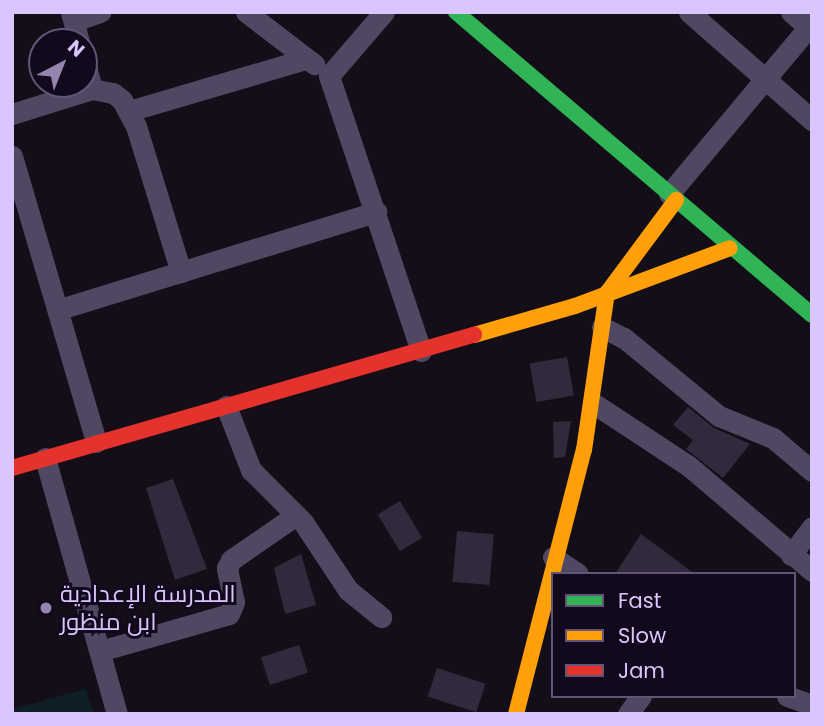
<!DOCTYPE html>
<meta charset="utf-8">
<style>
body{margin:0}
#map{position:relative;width:824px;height:726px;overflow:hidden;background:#130e18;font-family:Poppins,Cairo,sans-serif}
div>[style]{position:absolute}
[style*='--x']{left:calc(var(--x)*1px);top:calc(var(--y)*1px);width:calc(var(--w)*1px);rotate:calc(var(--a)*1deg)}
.green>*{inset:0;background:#0e1e25}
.building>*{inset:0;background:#322a3c;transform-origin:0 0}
.street>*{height:21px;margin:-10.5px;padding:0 10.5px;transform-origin:10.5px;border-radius:10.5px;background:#504862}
.fast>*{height:16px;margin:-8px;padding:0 8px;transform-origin:8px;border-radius:8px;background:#30b455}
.slow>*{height:16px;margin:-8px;padding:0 8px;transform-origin:8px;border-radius:8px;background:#ff9f0a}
.jam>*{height:16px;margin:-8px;padding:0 8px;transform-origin:8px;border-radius:8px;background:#e5322d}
.dots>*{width:19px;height:19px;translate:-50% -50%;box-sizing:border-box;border:4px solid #120a1c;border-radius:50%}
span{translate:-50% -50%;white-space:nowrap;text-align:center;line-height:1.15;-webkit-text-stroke:6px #120a1c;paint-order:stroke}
.poi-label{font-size:24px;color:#dac5ff}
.left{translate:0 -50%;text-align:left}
.frame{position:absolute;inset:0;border:14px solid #dac5ff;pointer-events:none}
.legend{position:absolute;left:551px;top:572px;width:245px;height:126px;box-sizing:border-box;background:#120a1c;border:2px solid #625577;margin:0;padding:9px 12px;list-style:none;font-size:21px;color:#dac5ff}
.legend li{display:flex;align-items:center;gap:14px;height:35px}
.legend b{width:35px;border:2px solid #625577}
.north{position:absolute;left:28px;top:28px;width:70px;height:70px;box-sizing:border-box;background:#120a1c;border:2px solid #625577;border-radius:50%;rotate:42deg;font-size:19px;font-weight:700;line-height:28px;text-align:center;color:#dac5ff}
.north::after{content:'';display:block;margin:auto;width:24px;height:32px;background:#9485ae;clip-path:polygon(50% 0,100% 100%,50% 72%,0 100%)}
</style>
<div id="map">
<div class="green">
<div style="clip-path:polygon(86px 689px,94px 714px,12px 714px,12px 709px)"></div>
</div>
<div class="building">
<div style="left:567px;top:357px;width:39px;height:38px;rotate:80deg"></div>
<div style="clip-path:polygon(688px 407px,714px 428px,750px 444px,723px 478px,686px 449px,693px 440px,673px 425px)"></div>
<div style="clip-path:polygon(571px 421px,565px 457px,554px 458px,553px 422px)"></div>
<div style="clip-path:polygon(173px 479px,207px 569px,175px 580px,146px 488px)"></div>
<div style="left:400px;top:501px;width:43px;height:26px;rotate:59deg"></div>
<div style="left:457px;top:531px;width:37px;height:51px;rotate:5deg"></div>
<div style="clip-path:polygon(641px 534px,695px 574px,615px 574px)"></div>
<div style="clip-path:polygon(301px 554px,316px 605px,285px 614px,274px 568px)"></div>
<div style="left:299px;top:645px;width:29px;height:40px;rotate:72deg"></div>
<div style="left:437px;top:668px;width:51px;height:30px;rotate:18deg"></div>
</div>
<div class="street">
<div style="--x:71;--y:12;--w:31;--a:75"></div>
<div style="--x:246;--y:12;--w:86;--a:37.4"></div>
<div style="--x:384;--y:12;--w:84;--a:130.7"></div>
<div style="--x:329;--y:76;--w:290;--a:71.5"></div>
<div style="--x:689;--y:12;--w:164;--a:41.3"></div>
<div style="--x:791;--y:12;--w:28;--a:41"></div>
<div style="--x:74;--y:21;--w:28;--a:-19"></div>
<div style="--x:84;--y:59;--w:31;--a:75"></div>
<div style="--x:129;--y:111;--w:184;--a:-16.4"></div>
<div style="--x:12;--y:114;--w:84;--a:-17.4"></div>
<div style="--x:92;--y:89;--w:21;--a:11"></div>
<div style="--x:113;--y:93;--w:11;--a:38"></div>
<div style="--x:122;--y:100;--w:30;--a:62"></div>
<div style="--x:136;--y:126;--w:153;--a:72.9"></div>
<div style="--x:12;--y:156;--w:298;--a:73.6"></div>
<div style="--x:669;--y:194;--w:223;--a:-50.1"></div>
<div style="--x:60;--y:309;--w:331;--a:-17.1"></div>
<div style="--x:602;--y:327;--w:25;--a:27"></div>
<div style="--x:624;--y:338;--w:123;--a:39.4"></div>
<div style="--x:719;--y:416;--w:58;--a:22.2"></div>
<div style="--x:773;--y:438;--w:51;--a:40.2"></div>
<div style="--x:593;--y:403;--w:116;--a:33.4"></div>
<div style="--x:690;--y:467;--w:160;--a:40.4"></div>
<div style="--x:226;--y:406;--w:69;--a:68.7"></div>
<div style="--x:251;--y:470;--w:74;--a:45"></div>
<div style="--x:303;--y:522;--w:82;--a:56.5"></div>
<div style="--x:348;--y:590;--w:43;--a:39.3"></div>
<div style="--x:45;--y:458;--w:266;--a:74.3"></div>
<div style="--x:791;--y:555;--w:35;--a:-53"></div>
<div style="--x:553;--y:557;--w:30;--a:34"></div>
<div style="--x:100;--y:651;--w:134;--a:-16"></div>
<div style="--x:229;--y:614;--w:13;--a:-67"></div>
<div style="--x:234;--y:602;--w:35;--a:-102"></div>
<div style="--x:227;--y:568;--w:9;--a:-63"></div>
<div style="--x:231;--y:560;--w:79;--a:-34.7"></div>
<div style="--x:787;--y:696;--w:27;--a:20"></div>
<div style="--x:628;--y:714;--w:22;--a:-54"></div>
</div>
<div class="fast">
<div style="--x:456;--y:12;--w:467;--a:40.4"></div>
</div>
<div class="slow">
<div style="--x:474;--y:335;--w:105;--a:-16"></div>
<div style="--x:575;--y:306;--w:165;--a:-20.5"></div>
<div style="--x:516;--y:714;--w:273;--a:-75.6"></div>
<div style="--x:584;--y:450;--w:159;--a:-81.7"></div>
<div style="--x:607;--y:293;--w:116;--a:-53.4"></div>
</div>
<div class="jam">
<div style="--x:12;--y:468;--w:481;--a:-16.1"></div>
</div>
<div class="dots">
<div style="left:46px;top:608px;background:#9485ae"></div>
</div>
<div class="poi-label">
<span class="left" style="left:60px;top:608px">المدرسة الإعدادية<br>ابن منظور</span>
</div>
<div class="frame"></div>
<ul class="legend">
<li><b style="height:9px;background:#30b455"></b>Fast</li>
<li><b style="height:9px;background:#ff9f0a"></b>Slow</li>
<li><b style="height:9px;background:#e5322d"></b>Jam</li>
</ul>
<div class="north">N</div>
</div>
